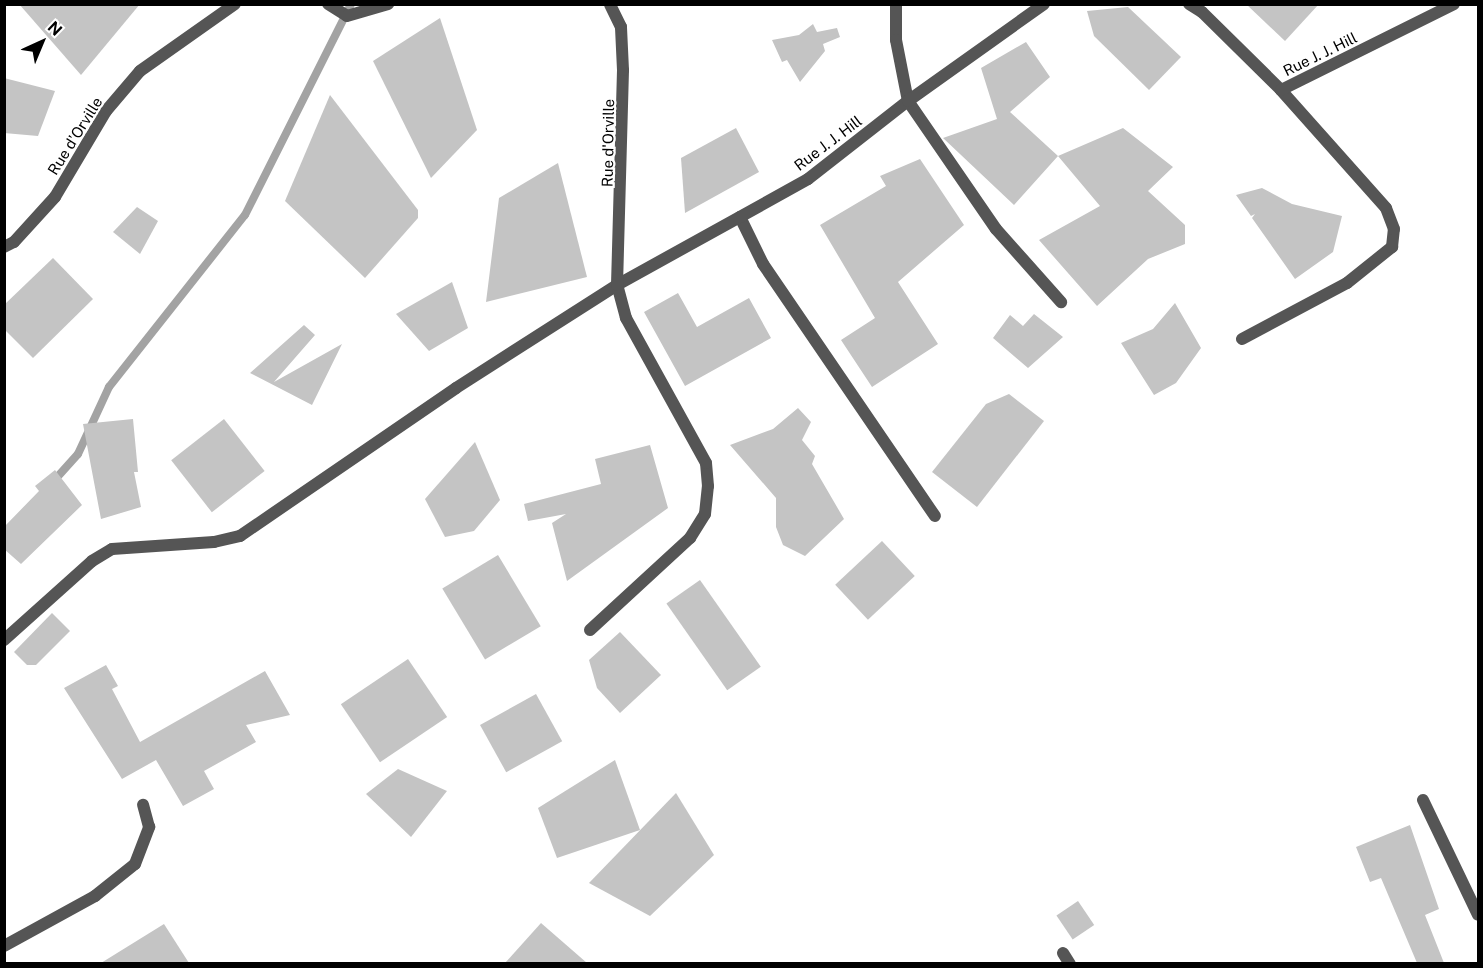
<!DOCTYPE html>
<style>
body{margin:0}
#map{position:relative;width:1483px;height:968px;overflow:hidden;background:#fff;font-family:"Public Sans",sans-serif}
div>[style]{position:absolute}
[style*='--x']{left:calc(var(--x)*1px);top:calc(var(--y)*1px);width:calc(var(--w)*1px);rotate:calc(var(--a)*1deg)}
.stream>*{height:8px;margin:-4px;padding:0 4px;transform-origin:4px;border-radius:4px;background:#a3a3a3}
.building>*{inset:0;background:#c4c4c4;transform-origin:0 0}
.service>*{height:12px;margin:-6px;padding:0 6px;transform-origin:6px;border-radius:6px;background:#555}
.minor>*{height:12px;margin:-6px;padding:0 6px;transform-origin:6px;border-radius:6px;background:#555}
span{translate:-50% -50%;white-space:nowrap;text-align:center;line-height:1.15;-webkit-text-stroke:4.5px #fff;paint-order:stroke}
.street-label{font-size:15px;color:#000}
.frame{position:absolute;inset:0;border:6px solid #000;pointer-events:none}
.north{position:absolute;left:12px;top:12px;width:60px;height:60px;-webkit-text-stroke:4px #fff;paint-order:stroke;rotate:44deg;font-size:16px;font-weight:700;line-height:24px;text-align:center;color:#000}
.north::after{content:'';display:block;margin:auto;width:21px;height:27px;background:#000;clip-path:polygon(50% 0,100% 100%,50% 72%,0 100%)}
</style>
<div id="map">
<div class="stream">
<div style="--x:51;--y:484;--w:40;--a:-48"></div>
<div style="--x:78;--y:454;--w:74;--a:-65.2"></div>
<div style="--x:109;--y:387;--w:219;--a:-51.7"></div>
<div style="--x:245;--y:215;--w:236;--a:-63.3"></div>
</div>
<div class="building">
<div style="clip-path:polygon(19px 4px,140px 4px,81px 75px)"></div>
<div style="clip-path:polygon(1246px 4px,1319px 4px,1285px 41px)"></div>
<div style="clip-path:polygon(1128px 7px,1181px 57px,1149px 90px,1094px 36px,1087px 11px)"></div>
<div style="clip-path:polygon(440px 18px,477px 130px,431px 178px,373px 61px)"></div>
<div style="clip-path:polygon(813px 24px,817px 32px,837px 28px,840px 37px,823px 44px,825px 51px,800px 82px,787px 60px,782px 62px,772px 40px,799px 35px)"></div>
<div style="clip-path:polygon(1026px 42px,1050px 77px,1010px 112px,1058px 156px,1014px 205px,943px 138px,997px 119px,981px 68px)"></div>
<div style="clip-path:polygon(4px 78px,55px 91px,38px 136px,4px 133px)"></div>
<div style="clip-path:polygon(330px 95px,418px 210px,418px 218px,365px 278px,285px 201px)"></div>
<div style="clip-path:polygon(736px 128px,759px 172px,685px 213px,681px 158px)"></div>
<div style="clip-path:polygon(1123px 128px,1173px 167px,1148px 191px,1185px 225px,1185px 244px,1148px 259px,1097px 306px,1039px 240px,1100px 206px,1058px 156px)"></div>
<div style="clip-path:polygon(920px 159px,964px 225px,898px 282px,938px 344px,872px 387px,841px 340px,875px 318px,820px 225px,886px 186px,880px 176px)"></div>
<div style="clip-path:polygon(558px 163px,587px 277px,486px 302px,499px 198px)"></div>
<div style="clip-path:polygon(1262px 188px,1292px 204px,1342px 216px,1333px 252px,1295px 279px,1252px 218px,1255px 214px,1251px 216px,1236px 195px)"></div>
<div style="clip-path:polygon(137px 207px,158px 221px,140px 254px,113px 232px)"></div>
<div style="clip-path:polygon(53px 258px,93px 299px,33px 358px,4px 329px,4px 305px)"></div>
<div style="clip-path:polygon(452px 282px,468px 328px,429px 351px,396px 314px)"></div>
<div style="clip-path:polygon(678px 293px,697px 327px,749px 298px,771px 338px,685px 386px,644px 312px)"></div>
<div style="clip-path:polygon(1175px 303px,1201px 348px,1176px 383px,1154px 395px,1121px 343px,1153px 329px)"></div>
<div style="clip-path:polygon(1034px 314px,1063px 337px,1028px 368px,993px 338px,1010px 315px,1023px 326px)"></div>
<div style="clip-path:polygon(304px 325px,315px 335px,274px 382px,342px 344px,312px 405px,250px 373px)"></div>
<div style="clip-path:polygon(1009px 394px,1044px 421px,977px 507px,932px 472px,986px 404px)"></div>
<div style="clip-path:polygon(798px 408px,811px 422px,802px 440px,815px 456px,812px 464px,844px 519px,805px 556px,783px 545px,776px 527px,776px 498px,730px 445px,773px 429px)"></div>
<div style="clip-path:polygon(133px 419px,138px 472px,134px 472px,141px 507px,101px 519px,83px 424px)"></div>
<div style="left:224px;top:419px;width:66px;height:67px;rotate:52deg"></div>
<div style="clip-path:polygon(475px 442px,500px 500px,474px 531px,445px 537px,425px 499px)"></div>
<div style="clip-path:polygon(650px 445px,668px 508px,567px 581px,552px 523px,566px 514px,528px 521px,524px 504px,601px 484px,595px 459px)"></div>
<div style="clip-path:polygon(55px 470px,82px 505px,21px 564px,4px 549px,4px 527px,39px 491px,35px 486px)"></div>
<div style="left:882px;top:541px;width:48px;height:64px;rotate:47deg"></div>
<div style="left:498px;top:555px;width:83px;height:65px;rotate:59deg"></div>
<div style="left:700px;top:580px;width:106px;height:41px;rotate:55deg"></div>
<div style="clip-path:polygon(52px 613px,70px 631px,36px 665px,27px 665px,14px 652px)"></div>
<div style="clip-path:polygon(620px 632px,661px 675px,620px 713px,597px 688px,589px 660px)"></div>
<div style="left:408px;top:659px;width:70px;height:81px;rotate:56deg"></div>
<div style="clip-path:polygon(106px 665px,118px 686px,112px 689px,140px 742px,265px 671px,290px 715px,246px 725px,256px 742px,204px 771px,214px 789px,183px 806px,156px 760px,122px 779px,64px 688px)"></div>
<div style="left:536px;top:694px;width:54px;height:64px;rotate:61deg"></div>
<div style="clip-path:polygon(615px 760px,640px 830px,557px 858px,538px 808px)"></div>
<div style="clip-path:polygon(398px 769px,447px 791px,411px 837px,366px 794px)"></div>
<div style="clip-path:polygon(676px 793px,714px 855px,650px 916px,589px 883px)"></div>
<div style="clip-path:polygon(1410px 825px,1439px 909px,1425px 915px,1444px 963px,1417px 963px,1381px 878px,1370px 882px,1356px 847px)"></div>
<div style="left:1078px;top:901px;width:29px;height:26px;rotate:56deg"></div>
<div style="clip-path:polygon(541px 923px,587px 963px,505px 963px)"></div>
<div style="clip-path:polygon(164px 924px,189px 963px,101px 963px)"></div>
</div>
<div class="service">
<div style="--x:896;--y:4;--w:36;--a:90"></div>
<div style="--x:896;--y:40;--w:62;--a:78.9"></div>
<div style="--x:908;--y:101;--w:155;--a:55.5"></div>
<div style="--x:996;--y:229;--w:98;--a:48.3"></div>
<div style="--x:1242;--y:339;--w:119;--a:-28.1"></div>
<div style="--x:1347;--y:283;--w:58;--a:-38.7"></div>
<div style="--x:1392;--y:247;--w:18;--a:-84"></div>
<div style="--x:1394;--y:229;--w:22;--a:-111"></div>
<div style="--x:1386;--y:208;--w:158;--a:-131.7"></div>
<div style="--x:240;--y:536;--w:262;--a:-34.4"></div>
<div style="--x:456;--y:388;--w:191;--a:-32.6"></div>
</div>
<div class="minor">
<div style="--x:328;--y:4;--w:22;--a:32"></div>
<div style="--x:347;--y:16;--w:43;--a:-16.3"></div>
<div style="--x:1189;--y:4;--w:15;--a:32"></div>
<div style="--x:1202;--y:12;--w:111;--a:44.6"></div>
<div style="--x:1281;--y:90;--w:193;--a:-26.4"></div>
<div style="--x:740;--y:217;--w:52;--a:63.9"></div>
<div style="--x:763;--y:264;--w:305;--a:55.7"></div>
<div style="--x:4;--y:247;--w:11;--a:-27"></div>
<div style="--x:14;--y:242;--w:61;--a:-47.7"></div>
<div style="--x:55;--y:197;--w:100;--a:-59.3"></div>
<div style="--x:106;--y:111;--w:52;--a:-49.6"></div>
<div style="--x:140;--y:71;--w:116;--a:-35.2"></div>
<div style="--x:617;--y:285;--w:218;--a:-29"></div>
<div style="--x:808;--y:179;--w:127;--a:-38"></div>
<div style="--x:908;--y:101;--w:167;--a:-35.5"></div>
<div style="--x:590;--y:630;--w:136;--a:-42.6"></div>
<div style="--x:690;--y:538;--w:28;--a:-58"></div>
<div style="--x:705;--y:514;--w:28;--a:-84"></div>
<div style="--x:708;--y:486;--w:23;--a:-95"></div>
<div style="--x:706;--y:463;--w:166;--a:-118.9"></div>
<div style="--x:626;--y:318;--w:34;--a:-105"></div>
<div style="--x:617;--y:285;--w:215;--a:-88.4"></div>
<div style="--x:623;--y:70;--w:43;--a:-92.7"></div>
<div style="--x:621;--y:27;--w:25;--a:-116"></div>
<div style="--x:4;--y:640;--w:118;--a:-41.9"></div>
<div style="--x:92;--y:561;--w:23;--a:-31"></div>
<div style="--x:112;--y:549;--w:102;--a:-3.9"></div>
<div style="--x:214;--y:542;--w:27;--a:-13"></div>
<div style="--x:1423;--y:800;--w:127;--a:64.4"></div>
<div style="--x:4;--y:946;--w:104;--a:-28.8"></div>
<div style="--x:95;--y:896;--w:51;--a:-38.7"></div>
<div style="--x:135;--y:864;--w:40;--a:-69"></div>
<div style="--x:149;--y:827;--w:23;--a:-105"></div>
<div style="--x:1063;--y:953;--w:13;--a:58"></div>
</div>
<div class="street-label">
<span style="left:1320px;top:54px;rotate:-26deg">Rue J. J. Hill</span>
<span style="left:75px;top:136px;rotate:-58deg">Rue d'Orville</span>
<span style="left:608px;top:143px;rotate:-89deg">Rue d'Orville</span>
<span style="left:828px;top:143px;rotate:-37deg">Rue J. J. Hill</span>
</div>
<div class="frame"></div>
<div class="north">N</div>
</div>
